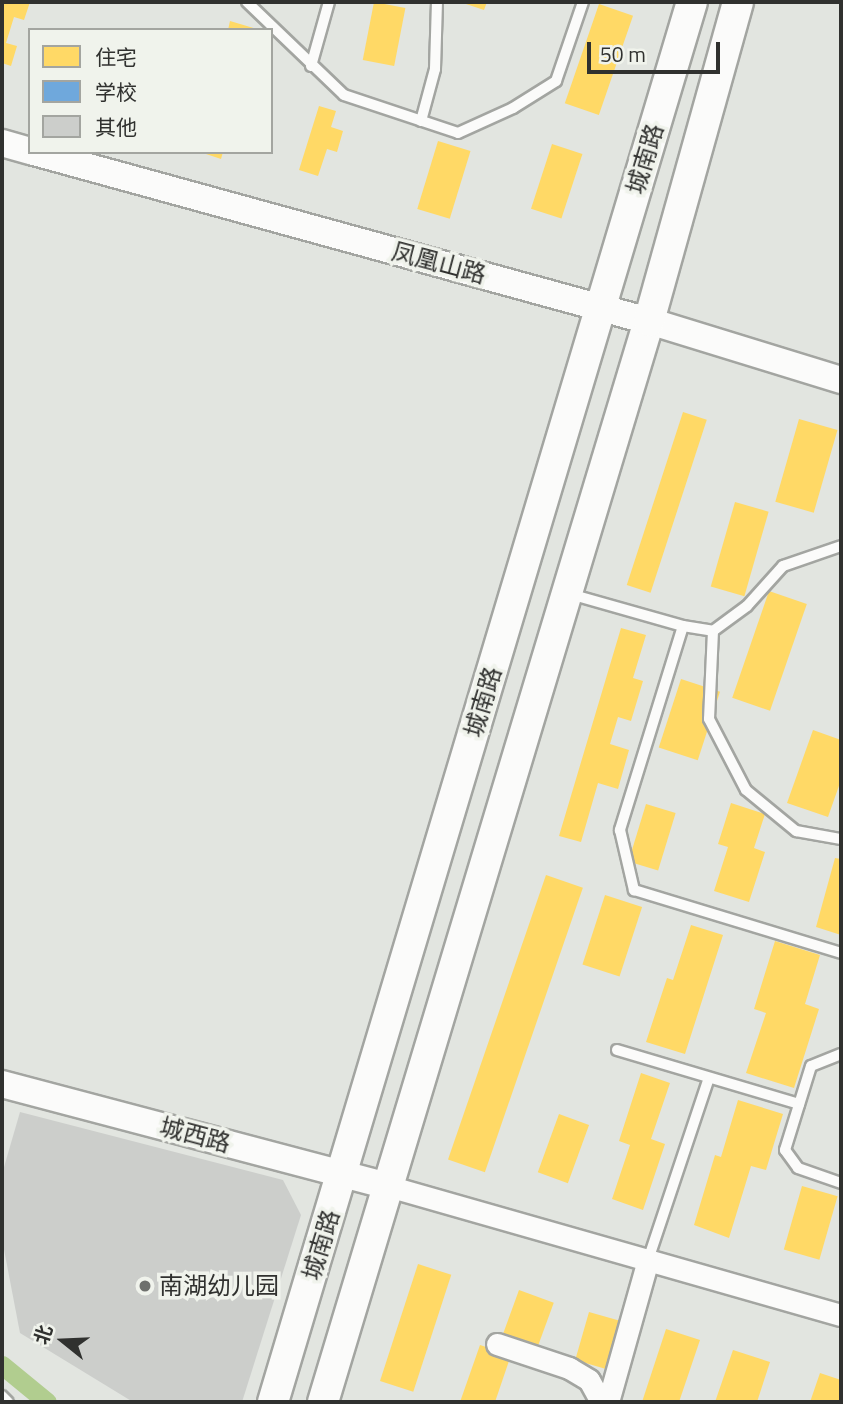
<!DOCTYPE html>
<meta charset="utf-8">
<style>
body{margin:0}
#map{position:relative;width:843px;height:1404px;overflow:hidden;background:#e2e5e0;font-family:"Titillium Web","Noto Sans SC",sans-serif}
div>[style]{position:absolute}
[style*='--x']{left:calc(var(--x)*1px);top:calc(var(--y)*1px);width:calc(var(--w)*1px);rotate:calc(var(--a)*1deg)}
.homes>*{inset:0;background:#ffd966;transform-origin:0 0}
.schools>*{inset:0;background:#6fa8dc}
.canal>*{height:19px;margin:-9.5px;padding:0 9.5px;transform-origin:9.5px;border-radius:9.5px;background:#b1cd8f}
.building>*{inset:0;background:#cccecb}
.roads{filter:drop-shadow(2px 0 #a3a5a1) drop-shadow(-2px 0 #a3a5a1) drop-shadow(0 2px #a3a5a1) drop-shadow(0 -2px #a3a5a1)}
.service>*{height:10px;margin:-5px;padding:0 5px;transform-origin:5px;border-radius:5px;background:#fbfbfa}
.minor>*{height:21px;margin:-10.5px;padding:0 10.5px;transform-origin:10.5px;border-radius:10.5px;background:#fbfbfa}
.tertiary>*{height:26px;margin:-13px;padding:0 13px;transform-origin:13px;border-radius:13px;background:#fbfbfa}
.secondary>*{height:30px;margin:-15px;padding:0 15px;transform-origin:15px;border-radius:15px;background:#fbfbfa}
.dots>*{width:19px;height:19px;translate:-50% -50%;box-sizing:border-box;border:4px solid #f0f3ec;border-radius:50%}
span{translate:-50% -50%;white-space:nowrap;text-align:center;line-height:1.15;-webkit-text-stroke:7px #f0f3ec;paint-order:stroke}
.street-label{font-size:24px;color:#30312f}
.poi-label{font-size:24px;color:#30312f}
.left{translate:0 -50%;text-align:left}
.frame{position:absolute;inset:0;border:4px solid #30312f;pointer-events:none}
.legend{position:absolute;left:28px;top:28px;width:245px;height:126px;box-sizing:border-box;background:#f0f3ec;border:2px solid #a3a5a0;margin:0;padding:9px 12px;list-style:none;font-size:21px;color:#30312f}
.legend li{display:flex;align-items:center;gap:14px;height:35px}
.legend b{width:35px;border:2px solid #a3a5a0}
.north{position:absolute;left:28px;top:1306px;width:70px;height:70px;-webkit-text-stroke:5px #f0f3ec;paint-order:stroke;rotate:288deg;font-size:19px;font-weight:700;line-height:28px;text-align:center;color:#30312f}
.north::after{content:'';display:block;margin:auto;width:24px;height:32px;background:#30312f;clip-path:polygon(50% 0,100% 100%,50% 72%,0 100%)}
.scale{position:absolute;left:587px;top:42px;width:133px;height:32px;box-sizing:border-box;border:4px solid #30312f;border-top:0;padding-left:9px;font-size:21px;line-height:24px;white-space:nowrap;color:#30312f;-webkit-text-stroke:5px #f0f3ec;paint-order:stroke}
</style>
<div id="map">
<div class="homes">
<div style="clip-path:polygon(2px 2px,30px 2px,24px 20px,14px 17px,6px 43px,17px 46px,11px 66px,2px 63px)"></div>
<div style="left:374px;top:2px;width:32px;height:59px;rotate:11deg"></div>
<div style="clip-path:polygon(460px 2px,487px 2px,484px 10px)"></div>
<div style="left:599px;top:4px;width:36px;height:105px;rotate:19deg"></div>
<div style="clip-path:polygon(230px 21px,257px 29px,256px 30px,228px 30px)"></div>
<div style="clip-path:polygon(319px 106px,336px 111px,331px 127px,343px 131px,337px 152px,327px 149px,318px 176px,299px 170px)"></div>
<div style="left:438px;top:141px;width:34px;height:71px;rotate:17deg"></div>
<div style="left:552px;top:144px;width:32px;height:68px;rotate:18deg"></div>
<div style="clip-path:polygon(200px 152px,223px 152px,221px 159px)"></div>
<div style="left:683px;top:412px;width:25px;height:182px;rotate:18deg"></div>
<div style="left:799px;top:419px;width:40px;height:86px;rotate:16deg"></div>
<div style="left:735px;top:502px;width:35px;height:88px;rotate:16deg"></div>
<div style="left:769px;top:591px;width:40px;height:113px;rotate:19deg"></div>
<div style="clip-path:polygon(621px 628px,646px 635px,633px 678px,643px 681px,631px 721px,618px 717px,610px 744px,629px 750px,618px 789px,598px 783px,581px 842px,559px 836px)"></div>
<div style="left:681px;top:679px;width:41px;height:72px;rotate:18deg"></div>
<div style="clip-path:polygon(813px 730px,841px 740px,841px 780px,828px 817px,787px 803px)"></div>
<div style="clip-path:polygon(731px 803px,765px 814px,754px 848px,765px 852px,749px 902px,714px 891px,728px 847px,718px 844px)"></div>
<div style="left:646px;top:804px;width:31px;height:60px;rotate:17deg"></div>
<div style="clip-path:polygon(835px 858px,841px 859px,841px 935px,816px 927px)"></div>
<div style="left:546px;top:875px;width:39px;height:301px;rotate:19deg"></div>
<div style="left:605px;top:895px;width:39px;height:73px;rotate:18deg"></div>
<div style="clip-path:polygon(691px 925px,723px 935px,685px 1054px,646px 1042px,667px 978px,673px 980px)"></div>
<div style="clip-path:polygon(775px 941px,820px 955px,805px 1004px,819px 1009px,794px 1088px,746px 1073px,766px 1013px,754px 1009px)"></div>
<div style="clip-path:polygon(641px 1073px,670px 1083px,651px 1139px,665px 1144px,643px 1210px,612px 1199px,630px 1145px,619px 1141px)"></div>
<div style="clip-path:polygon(738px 1100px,783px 1114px,766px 1170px,751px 1166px,729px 1238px,694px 1225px,715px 1155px,721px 1157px)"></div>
<div style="left:559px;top:1114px;width:32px;height:62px;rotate:20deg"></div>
<div style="left:802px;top:1186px;width:37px;height:66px;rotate:16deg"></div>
<div style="left:418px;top:1264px;width:35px;height:123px;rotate:18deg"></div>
<div style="left:519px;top:1290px;width:37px;height:47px;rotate:20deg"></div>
<div style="left:589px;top:1312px;width:32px;height:50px;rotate:16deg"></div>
<div style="clip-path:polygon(666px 1329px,700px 1340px,679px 1402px,642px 1402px)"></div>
<div style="clip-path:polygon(480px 1345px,511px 1355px,495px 1402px,460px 1402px)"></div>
<div style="clip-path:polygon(733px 1350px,770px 1362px,757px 1402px,715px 1402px)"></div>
<div style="clip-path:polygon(820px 1373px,841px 1380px,841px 1402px,810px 1402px)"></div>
</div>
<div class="schools">
<div style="clip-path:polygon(35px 1117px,276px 1194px,296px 1221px,274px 1290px,233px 1276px,250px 1226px,204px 1211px,163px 1336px,113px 1320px,152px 1202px,135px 1197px,93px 1325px,38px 1308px,80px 1183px,54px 1174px,62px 1195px,52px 1226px,26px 1217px,31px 1202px,11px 1196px)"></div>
<div style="clip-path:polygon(232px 1337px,253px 1344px,242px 1376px,248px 1378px,240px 1402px,198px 1402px,212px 1361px,224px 1365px)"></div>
</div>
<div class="canal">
<div style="--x:2;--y:1365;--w:58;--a:39.4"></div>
</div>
<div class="building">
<div style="clip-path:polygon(20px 1112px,283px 1180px,301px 1215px,242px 1402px,133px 1402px,20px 1333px,2px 1239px,2px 1174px)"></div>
</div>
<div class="roads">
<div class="service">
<div style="--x:247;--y:2;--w:134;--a:43.8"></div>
<div style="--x:344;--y:95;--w:120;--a:18.4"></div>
<div style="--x:458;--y:133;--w:60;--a:-24.4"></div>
<div style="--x:513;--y:108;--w:51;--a:-32.1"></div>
<div style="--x:556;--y:81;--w:83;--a:-71.1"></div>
<div style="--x:311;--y:66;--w:66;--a:-74.3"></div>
<div style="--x:421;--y:121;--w:54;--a:-74.9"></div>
<div style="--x:435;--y:69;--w:67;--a:-88.3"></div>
<div style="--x:570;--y:594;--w:117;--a:15.8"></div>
<div style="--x:683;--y:626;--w:214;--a:107.2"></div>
<div style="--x:620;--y:830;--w:62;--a:76.9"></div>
<div style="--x:634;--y:890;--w:216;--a:16.9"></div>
<div style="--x:683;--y:626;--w:30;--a:9"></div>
<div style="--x:713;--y:631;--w:42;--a:-36.3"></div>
<div style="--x:747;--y:606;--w:54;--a:-48"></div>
<div style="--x:783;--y:566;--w:61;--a:-19"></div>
<div style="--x:713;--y:631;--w:88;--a:92.6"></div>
<div style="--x:709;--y:719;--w:80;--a:62.5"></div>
<div style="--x:746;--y:790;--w:65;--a:39.4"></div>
<div style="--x:796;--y:831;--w:46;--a:10.1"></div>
<div style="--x:617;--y:1050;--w:190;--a:16.5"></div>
<div style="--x:841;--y:1054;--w:32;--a:158"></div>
<div style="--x:811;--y:1066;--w:88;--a:107.2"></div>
<div style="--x:785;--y:1150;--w:22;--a:54"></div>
<div style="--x:798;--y:1168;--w:46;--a:19.2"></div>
<div style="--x:648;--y:1260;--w:192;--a:-71.5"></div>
<div style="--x:2;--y:1396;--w:8;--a:45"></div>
</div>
<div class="minor">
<div style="--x:388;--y:1186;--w:471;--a:15.9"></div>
<div style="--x:497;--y:1344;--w:76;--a:18.4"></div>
<div style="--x:569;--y:1368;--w:23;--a:31"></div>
<div style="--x:589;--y:1380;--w:25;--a:61"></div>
<div style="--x:608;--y:1402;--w:148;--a:-74.3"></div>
</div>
<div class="tertiary">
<div style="--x:2;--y:143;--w:29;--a:16"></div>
<div style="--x:34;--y:152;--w:638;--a:15.37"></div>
<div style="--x:649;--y:321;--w:201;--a:17.1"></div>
<div style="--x:2;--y:1084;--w:399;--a:14.8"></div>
</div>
<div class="secondary">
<div style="--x:273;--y:1402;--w:1461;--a:-73.34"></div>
<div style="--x:323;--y:1402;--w:1129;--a:-73.22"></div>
<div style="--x:649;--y:321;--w:331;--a:-74.4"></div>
</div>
</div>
<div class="dots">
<div style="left:145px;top:1286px;background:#6e706d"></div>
</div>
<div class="street-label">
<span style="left:645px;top:159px;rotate:-73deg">城南路</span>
<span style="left:439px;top:263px;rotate:15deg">凤凰山路</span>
<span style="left:483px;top:702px;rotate:-73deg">城南路</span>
<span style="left:195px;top:1135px;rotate:15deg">城西路</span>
<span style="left:321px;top:1245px;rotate:-73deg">城南路</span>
</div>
<div class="poi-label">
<span class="left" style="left:159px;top:1286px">南湖幼儿园</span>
</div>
<div class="frame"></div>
<ul class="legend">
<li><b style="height:19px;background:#ffd966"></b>住宅</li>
<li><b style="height:19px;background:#6fa8dc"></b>学校</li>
<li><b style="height:19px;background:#cccecb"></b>其他</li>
</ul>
<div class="north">北</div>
<div class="scale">50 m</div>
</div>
